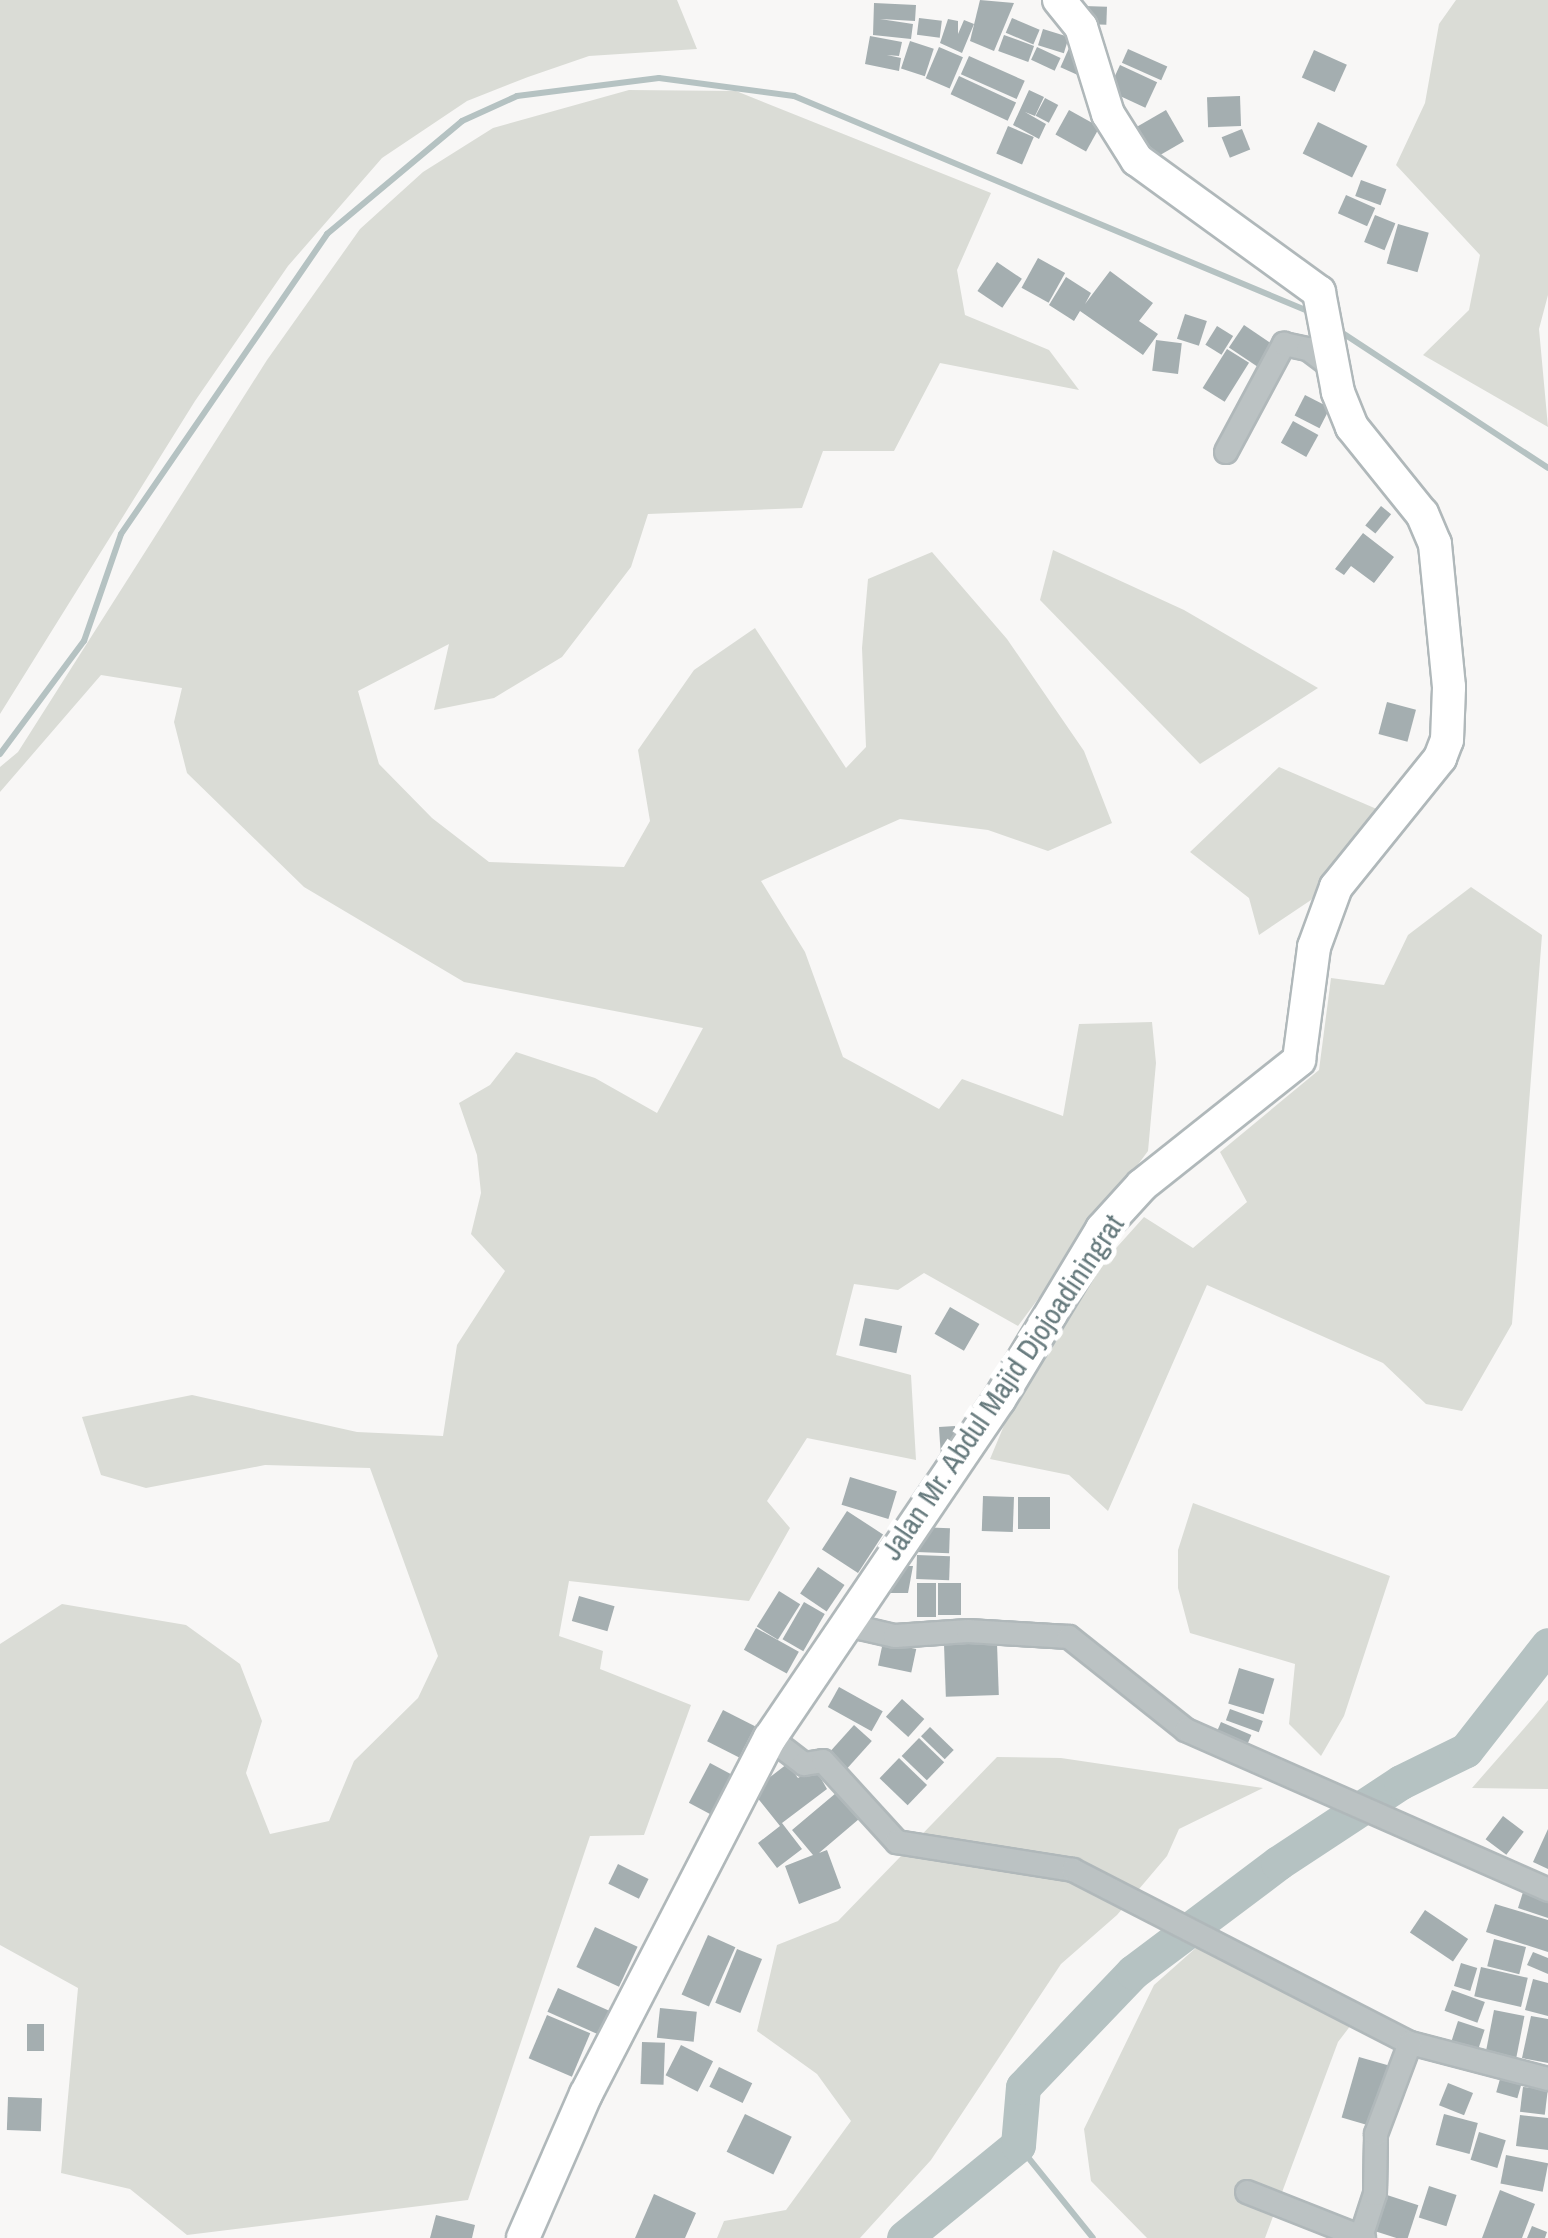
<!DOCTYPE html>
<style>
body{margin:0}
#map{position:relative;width:1548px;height:2238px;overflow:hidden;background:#f8f7f6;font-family:"Archivo Narrow",sans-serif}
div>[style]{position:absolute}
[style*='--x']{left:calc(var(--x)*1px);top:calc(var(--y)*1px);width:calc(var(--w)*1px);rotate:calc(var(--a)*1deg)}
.green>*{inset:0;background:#dadcd6}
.stream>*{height:6px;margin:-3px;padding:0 3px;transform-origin:3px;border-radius:3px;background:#b5c2c2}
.river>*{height:35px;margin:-17.5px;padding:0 17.5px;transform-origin:17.5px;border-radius:17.5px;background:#b5c2c2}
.building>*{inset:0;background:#a4aeb0;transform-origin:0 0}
.roads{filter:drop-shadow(2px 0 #b0b8ba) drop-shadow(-2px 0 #b0b8ba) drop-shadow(0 2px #b0b8ba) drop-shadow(0 -2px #b0b8ba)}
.street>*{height:22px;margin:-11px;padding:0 11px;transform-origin:11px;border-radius:11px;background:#bbc2c3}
.secondary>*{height:32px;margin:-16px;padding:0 16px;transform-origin:16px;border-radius:16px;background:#fff}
span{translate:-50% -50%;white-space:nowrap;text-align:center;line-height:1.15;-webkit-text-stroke:10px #fff;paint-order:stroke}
.street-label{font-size:30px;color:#667a7d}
</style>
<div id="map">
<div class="green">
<div style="clip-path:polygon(0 0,677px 0,697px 49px,589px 56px,528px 77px,467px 101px,382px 158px,288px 266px,195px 401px,0 714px)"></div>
<div style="clip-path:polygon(1456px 0,1548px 0,1548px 295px,1539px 329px,1548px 427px,1423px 355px,1469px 310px,1480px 255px,1396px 165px,1425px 103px,1439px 24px)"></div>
<div style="clip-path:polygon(629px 90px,736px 91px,991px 193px,957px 270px,965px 315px,1049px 350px,1079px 390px,940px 363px,894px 451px,823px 451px,802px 508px,648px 514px,631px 567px,562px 657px,494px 698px,434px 710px,449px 644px,358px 691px,379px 764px,432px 818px,489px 862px,624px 867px,650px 821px,638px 750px,694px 670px,755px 628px,846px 768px,866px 747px,862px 648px,868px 579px,932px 552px,1007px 639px,1084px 751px,1112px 823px,1048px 851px,988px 830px,900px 819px,761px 881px,805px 952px,843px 1057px,939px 1109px,962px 1079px,1063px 1116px,1079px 1024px,1152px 1022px,1156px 1063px,1148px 1151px,1018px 1326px,924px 1273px,898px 1290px,854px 1284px,836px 1355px,911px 1375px,916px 1460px,807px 1438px,767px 1501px,790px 1528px,749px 1601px,569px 1581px,559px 1636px,603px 1651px,600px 1669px,691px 1705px,644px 1835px,590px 1836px,468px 2200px,187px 2235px,130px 2189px,61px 2173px,78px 1988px,0 1945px,0 1644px,62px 1604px,186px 1625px,240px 1664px,262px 1721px,246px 1773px,270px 1834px,329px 1821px,354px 1761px,418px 1698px,438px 1656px,370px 1468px,265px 1465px,146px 1488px,101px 1475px,82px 1417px,192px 1395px,357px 1432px,443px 1436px,457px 1345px,505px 1271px,471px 1234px,481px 1193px,477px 1155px,459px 1103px,490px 1085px,516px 1052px,595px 1078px,657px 1113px,703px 1028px,464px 982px,304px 887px,187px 773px,174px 722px,182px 688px,101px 675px,0 792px,0 767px,18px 752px,267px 360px,360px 229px,423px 172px,493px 128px)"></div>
<div style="clip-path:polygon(1053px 550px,1184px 610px,1318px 688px,1200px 764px,1040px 600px)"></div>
<div style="clip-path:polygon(1279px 767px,1379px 810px,1311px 900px,1259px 935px,1249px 898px,1190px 852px)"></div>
<div style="clip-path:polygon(1471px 887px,1542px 935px,1512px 1324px,1462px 1411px,1426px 1404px,1383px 1363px,1207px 1285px,1108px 1511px,1069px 1475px,990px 1459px,1013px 1404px,1100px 1266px,1144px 1217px,1193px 1248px,1247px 1202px,1220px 1152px,1319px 1070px,1331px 978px,1384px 985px,1408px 935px)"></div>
<div style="clip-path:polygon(1193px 1503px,1390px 1576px,1344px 1716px,1321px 1756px,1289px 1724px,1295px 1664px,1190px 1633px,1178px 1588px,1178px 1550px)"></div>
<div style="clip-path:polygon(1548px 1700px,1548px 1789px,1472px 1788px,1534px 1717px)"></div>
<div style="clip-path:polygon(997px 1757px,1061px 1758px,1263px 1788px,1179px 1829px,1167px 1856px,1117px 1915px,1061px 1964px,931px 2160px,860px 2238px,717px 2238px,724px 2221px,786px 2210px,851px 2121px,817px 2074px,757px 2031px,777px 1945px,838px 1921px)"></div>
<div style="clip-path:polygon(1198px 1946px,1351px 2025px,1338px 2042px,1265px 2238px,1147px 2238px,1091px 2181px,1084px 2129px,1154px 1985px)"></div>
</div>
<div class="stream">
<div style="--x:1338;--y:330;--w:251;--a:33.3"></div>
<div style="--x:0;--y:754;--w:141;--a:-53.4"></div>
<div style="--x:84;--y:641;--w:113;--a:-70.9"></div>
<div style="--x:121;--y:534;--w:364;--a:-55.5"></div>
<div style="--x:327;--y:234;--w:176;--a:-39.9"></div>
<div style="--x:462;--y:121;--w:60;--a:-24.4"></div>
<div style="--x:517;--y:96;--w:143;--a:-7.2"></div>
<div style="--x:659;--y:78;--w:136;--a:7.6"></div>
<div style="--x:794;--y:96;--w:559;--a:22.71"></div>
<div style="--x:1018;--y:2145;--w:119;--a:51.1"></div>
</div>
<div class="river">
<div style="--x:904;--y:2238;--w:147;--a:-39.2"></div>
<div style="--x:1018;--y:2145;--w:58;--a:-85.1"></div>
<div style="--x:1023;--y:2087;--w:159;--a:-46.3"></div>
<div style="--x:1133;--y:1972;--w:181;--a:-36.9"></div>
<div style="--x:1278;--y:1863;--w:147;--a:-33.4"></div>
<div style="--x:1401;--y:1782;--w:72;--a:-26.2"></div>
<div style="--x:1466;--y:1750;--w:133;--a:-52"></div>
</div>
<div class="building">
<div style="clip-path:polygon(980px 0,1014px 3px,994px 51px,970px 41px)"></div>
<div style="clip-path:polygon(874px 3px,916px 5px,915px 21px,880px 19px,913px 24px,911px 39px,873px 35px)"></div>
<div style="left:1084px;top:6px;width:23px;height:18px;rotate:2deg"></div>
<div style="left:919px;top:18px;width:23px;height:17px;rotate:7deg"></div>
<div style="left:1012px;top:18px;width:30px;height:16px;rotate:23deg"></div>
<div style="clip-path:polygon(948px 19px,958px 21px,958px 34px,964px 20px,974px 24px,962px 53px,940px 43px)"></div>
<div style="left:1043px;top:29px;width:27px;height:17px;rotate:17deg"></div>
<div style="left:1004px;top:35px;width:32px;height:17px;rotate:20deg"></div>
<div style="clip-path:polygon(870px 36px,902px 42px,899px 56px,887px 55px,901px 58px,899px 71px,865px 64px)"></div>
<div style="left:910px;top:41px;width:25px;height:29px;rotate:18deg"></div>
<div style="left:939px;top:47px;width:26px;height:34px;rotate:23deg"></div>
<div style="left:1037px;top:47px;width:26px;height:14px;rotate:25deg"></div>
<div style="left:1069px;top:48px;width:22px;height:21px;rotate:24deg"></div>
<div style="left:1128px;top:49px;width:43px;height:15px;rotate:24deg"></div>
<div style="left:1314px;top:50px;width:36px;height:30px;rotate:24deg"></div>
<div style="left:969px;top:56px;width:61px;height:20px;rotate:24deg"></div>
<div style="left:1120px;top:65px;width:41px;height:28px;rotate:25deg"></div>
<div style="left:959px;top:76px;width:63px;height:20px;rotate:25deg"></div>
<div style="clip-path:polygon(1029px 90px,1044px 97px,1035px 116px,1025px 112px,1046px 124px,1039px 139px,1013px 125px)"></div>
<div style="left:1240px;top:96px;width:30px;height:33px;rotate:88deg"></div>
<div style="left:1045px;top:98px;width:15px;height:20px;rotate:28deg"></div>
<div style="left:1069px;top:110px;width:35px;height:28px;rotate:29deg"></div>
<div style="left:1166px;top:110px;width:36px;height:35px;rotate:60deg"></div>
<div style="left:1318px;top:122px;width:55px;height:35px;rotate:26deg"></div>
<div style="left:1008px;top:126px;width:28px;height:30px;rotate:23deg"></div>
<div style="left:1242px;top:129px;width:22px;height:22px;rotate:68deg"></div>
<div style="left:1361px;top:180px;width:27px;height:17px;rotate:20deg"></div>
<div style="left:1346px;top:195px;width:32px;height:20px;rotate:24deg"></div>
<div style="left:1375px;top:215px;width:22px;height:29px;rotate:22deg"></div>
<div style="left:1398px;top:224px;width:32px;height:41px;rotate:16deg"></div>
<div style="left:1038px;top:258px;width:31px;height:34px;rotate:29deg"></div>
<div style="left:997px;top:262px;width:30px;height:35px;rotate:34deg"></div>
<div style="clip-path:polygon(1110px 271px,1153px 303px,1139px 321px,1158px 334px,1143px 355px,1080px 311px,1074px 321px,1049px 305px,1066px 277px,1091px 293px,1085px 304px)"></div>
<div style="left:1185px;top:314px;width:23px;height:26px;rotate:18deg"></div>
<div style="left:1244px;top:325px;width:36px;height:27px;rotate:34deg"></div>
<div style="left:1217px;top:326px;width:19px;height:22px;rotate:32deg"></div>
<div style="left:1156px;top:340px;width:26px;height:31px;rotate:7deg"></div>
<div style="left:1227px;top:349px;width:26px;height:46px;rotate:32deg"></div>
<div style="left:1305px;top:395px;width:28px;height:23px;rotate:27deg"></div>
<div style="left:1293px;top:421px;width:29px;height:25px;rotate:29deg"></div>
<div style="left:1381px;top:506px;width:13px;height:25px;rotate:39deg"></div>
<div style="clip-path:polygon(1363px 533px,1394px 557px,1374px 583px,1351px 566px,1344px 575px,1335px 569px)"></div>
<div style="left:1387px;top:702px;width:30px;height:33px;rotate:15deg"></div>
<div style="left:950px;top:1307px;width:34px;height:31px;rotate:30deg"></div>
<div style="left:865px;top:1318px;width:38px;height:28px;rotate:12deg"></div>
<div style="clip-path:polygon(955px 1426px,956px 1437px,941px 1458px,939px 1427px)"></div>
<div style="left:850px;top:1477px;width:49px;height:29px;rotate:17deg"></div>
<div style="left:983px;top:1496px;width:31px;height:35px;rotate:2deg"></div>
<div style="left:1018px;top:1497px;width:32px;height:32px"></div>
<div style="left:847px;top:1511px;width:43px;height:46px;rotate:33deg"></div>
<div style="left:917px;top:1527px;width:33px;height:25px;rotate:2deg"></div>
<div style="left:917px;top:1555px;width:33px;height:24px;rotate:2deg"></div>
<div style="clip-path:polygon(896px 1566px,913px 1566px,908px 1593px,887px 1593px)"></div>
<div style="left:818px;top:1567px;width:32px;height:32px;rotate:34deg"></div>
<div style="left:917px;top:1583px;width:19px;height:34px"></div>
<div style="left:938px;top:1583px;width:23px;height:32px"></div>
<div style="left:779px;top:1591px;width:25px;height:42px;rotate:32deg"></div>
<div style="left:579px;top:1596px;width:37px;height:26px;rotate:16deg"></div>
<div style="left:804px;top:1602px;width:24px;height:43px;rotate:30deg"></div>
<div style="left:756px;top:1628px;width:49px;height:25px;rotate:29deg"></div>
<div style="left:883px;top:1642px;width:34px;height:24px;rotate:12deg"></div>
<div style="left:997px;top:1643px;width:52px;height:53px;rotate:88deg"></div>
<div style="left:1239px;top:1668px;width:37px;height:37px;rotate:17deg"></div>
<div style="left:839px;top:1687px;width:50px;height:23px;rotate:29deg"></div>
<div style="left:902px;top:1699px;width:30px;height:24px;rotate:42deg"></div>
<div style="left:1230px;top:1709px;width:35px;height:12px;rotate:20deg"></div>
<div style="left:723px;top:1710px;width:36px;height:35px;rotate:27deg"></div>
<div style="left:1221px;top:1722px;width:33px;height:16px;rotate:23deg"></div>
<div style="left:854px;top:1725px;width:24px;height:44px;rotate:42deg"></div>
<div style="left:930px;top:1727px;width:33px;height:13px;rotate:44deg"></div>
<div style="left:919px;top:1738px;width:35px;height:25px;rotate:44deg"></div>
<div style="left:899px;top:1758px;width:39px;height:28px;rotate:44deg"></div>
<div style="left:710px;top:1763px;width:26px;height:45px;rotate:28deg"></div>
<div style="clip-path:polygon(787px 1764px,798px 1778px,815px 1768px,827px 1789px,782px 1823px,802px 1849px,777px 1868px,758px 1843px,780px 1826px,752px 1791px)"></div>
<div style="clip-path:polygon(836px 1793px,859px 1819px,819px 1853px,827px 1850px,841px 1888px,799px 1904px,785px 1866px,813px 1855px,792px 1830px)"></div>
<div style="left:1503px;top:1816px;width:26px;height:29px;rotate:37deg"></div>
<div style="clip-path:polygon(1548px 1829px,1548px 1869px,1533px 1862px)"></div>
<div style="left:618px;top:1864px;width:34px;height:22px;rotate:26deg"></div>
<div style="clip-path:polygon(1523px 1892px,1548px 1900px,1548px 1918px,1518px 1908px)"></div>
<div style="clip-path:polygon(1495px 1904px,1548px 1920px,1548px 1952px,1486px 1932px)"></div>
<div style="left:1425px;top:1910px;width:52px;height:27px;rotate:34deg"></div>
<div style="left:595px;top:1927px;width:47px;height:44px;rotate:25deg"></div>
<div style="left:708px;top:1935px;width:30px;height:65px;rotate:24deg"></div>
<div style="left:1494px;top:1939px;width:33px;height:28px;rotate:14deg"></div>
<div style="left:737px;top:1949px;width:27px;height:58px;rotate:22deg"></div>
<div style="clip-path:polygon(1533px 1952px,1548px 1958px,1548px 1974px,1527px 1965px)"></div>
<div style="left:1461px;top:1963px;width:17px;height:24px;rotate:17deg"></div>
<div style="left:1481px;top:1967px;width:48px;height:30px;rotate:13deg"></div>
<div style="clip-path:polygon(1533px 1979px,1548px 1983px,1548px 2016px,1525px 2010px)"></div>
<div style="left:558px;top:1988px;width:56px;height:26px;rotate:24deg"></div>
<div style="left:1452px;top:1990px;width:35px;height:22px;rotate:20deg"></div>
<div style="left:660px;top:2008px;width:37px;height:30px;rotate:6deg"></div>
<div style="left:1494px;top:2010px;width:31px;height:48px;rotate:11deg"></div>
<div style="left:547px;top:2015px;width:47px;height:47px;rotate:23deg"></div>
<div style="clip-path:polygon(1531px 2016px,1548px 2019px,1548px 2063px,1522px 2058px)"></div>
<div style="left:1458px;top:2021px;width:28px;height:33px;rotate:18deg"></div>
<div style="left:27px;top:2024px;width:17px;height:27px"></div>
<div style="left:642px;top:2042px;width:23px;height:42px;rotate:2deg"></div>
<div style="left:681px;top:2045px;width:36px;height:34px;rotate:27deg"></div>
<div style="left:1359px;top:2057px;width:32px;height:63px;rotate:16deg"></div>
<div style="left:719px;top:2067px;width:37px;height:22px;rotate:26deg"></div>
<div style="left:1502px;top:2072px;width:22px;height:21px;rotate:16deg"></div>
<div style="left:1448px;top:2083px;width:27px;height:24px;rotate:22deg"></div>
<div style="left:1523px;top:2087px;width:25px;height:25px;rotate:7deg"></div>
<div style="left:8px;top:2097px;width:34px;height:33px;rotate:2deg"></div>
<div style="left:745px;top:2114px;width:52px;height:42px;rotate:26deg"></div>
<div style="left:1444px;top:2114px;width:35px;height:32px;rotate:15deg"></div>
<div style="clip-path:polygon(1520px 2115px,1548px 2118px,1548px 2150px,1516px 2146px)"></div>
<div style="left:1479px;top:2132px;width:28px;height:29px;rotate:17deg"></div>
<div style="left:1506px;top:2155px;width:43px;height:29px;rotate:11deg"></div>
<div style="left:1429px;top:2186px;width:29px;height:33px;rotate:18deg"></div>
<div style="clip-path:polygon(1500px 2190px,1535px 2204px,1522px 2238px,1482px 2238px)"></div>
<div style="clip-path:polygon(654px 2194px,696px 2213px,685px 2238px,635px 2238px)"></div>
<div style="left:1387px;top:2195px;width:33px;height:38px;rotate:18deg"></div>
<div style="clip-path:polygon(436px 2215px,475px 2225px,472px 2238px,430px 2238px)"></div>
<div style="clip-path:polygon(1532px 2226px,1547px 2232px,1545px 2238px,1527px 2238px)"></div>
</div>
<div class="roads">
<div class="street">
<div style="--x:1226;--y:452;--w:123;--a:-61.8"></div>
<div style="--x:1284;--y:344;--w:25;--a:12"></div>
<div style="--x:1308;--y:349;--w:30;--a:37"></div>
<div style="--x:848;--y:1618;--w:16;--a:40"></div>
<div style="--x:860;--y:1628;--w:36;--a:13"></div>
<div style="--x:895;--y:1636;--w:73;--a:-3.9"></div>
<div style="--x:968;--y:1631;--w:101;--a:3.4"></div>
<div style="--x:1069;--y:1637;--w:149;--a:38.5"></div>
<div style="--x:1186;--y:1730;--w:396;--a:23.8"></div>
<div style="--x:770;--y:1738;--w:43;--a:37.4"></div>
<div style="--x:804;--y:1764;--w:19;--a:-9"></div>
<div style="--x:823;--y:1761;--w:110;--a:47.6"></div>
<div style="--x:897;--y:1842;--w:178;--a:9"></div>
<div style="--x:1073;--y:1870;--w:379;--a:27.2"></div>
<div style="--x:1410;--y:2043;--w:143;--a:14.6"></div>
<div style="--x:1247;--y:2192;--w:126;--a:21.5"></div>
<div style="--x:1361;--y:2237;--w:45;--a:-72"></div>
<div style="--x:1375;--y:2194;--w:60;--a:-89"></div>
<div style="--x:1376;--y:2134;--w:97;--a:-69.5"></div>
</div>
<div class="secondary">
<div style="--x:523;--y:2238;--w:157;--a:-66.4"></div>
<div style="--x:586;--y:2094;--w:401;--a:-62.7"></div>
<div style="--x:770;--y:1738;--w:408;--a:-55.9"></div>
<div style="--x:999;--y:1400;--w:200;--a:-58.9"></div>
<div style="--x:1102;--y:1229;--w:59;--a:-47.7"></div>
<div style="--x:1142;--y:1185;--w:201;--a:-38.5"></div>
<div style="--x:1299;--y:1060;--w:114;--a:-82.4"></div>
<div style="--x:1314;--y:947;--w:64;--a:-69.9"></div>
<div style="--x:1336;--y:887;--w:166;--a:-51.1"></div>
<div style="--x:1440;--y:758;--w:19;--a:-69"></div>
<div style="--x:1447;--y:740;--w:53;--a:-87.8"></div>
<div style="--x:1449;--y:687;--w:144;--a:-95.6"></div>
<div style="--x:1435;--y:544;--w:33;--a:-113"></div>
<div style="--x:1422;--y:514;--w:112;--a:-128.8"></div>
<div style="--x:1352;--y:427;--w:38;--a:-112"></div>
<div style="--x:1338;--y:392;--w:102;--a:-100.8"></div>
<div style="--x:1319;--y:292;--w:225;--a:-144"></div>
<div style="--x:1137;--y:160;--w:54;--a:-122.2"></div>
<div style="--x:1108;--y:114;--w:91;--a:-107.2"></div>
<div style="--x:1081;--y:27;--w:35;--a:-129"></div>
</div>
</div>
<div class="street-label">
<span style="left:1002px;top:1387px;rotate:-56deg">Jalan Mr. Abdul Majid Djojoadiningrat</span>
</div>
</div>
